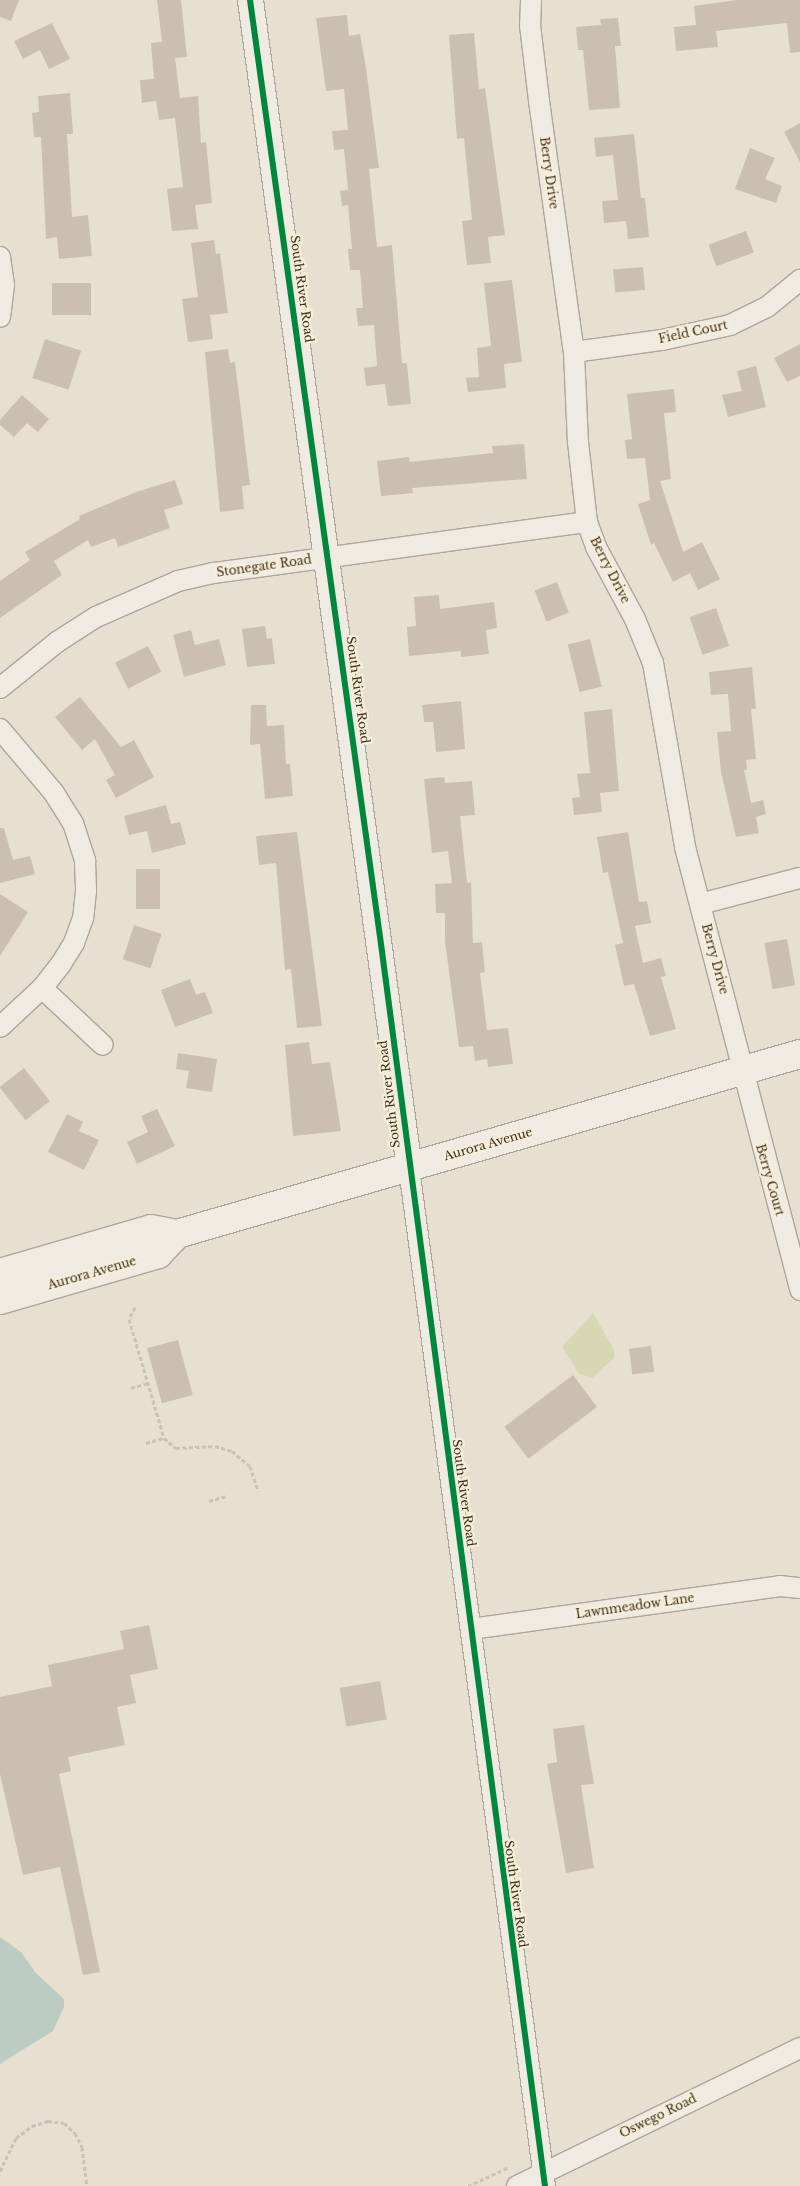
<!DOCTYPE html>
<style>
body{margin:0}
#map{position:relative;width:800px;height:2186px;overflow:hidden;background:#e7e0d1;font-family:"Libre Baskerville",serif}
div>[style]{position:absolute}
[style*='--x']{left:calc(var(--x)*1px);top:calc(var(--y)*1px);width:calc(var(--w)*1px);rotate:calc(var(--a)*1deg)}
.green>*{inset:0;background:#d6d7b3}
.water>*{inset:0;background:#bcccc2}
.building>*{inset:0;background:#cbbfb2;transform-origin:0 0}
.path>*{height:3px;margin-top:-1.5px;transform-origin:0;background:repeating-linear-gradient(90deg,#c8c2b9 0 4px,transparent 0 6.5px)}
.roads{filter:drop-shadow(1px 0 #ada599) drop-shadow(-1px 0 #ada599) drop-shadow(0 1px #ada599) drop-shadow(0 -1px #ada599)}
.minor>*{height:20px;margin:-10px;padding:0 10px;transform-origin:10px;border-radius:10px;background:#efebe3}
.tertiary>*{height:25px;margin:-12.5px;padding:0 12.5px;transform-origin:12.5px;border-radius:12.5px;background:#efebe3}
.secondary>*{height:28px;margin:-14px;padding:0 14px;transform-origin:14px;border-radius:14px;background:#efebe3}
.cycleway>*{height:6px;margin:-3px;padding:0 3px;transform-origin:3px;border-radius:3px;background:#00873e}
span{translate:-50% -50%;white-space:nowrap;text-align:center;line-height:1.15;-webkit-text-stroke:4.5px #f7eed8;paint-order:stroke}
.street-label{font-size:12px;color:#3d2e20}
</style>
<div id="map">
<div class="green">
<div style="clip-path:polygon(593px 1313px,614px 1350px,614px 1358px,592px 1378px,579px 1374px,562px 1347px)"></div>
</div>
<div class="water">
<div style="clip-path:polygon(0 1937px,21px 1952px,36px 1973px,64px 1999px,64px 2007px,53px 2031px,0 2064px)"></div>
</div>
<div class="building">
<div style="clip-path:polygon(0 0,19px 0,11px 21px,0 17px)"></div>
<div style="clip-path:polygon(157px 0,181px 0,187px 57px,175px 58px,180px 98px,198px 96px,201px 143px,206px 142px,212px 203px,195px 205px,198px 229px,172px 231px,167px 189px,183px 187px,175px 118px,159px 120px,156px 101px,142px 103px,140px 80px,154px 79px,151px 43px,162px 42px)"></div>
<div style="clip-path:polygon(737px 0,800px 0,800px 52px,790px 53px,787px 23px,716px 31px,718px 47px,676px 51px,674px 27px,696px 25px,694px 6px)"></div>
<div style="clip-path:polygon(347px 15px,349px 36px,360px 34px,366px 68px,379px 168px,369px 169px,377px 247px,392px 245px,402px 363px,407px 363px,411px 404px,388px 406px,385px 384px,366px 386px,364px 368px,377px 366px,374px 325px,358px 326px,356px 308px,363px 308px,360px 270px,350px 270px,348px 249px,352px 249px,348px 205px,342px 206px,340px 191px,348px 190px,344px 149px,334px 150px,332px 131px,348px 130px,344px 89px,326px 91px,316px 18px)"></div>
<div style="clip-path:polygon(618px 18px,621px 46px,615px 46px,620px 108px,589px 110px,583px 50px,578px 50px,576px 27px,601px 25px,600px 19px)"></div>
<div style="clip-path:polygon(52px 23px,70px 59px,49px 69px,40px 50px,23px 59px,14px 41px)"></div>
<div style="clip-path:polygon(474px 33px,479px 89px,485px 88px,505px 235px,488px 237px,491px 263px,467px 265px,462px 221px,472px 220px,464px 138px,457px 139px,449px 35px)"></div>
<div style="clip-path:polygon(70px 93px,73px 134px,67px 134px,72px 217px,88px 215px,92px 256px,59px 259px,57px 237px,46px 239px,41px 137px,34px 137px,32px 113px,39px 112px,38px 96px)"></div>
<div style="clip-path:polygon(800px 123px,800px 162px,784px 132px)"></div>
<div style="clip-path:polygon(634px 134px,641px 198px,645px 198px,649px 237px,628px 239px,626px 221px,604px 223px,602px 201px,618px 200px,613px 155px,596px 157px,594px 138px)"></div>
<div style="clip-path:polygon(750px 148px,775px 158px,765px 179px,782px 186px,776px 203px,735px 189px)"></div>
<div style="left:746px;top:231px;width:23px;height:40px;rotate:70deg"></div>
<div style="clip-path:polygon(214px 240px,216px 254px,220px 253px,228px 313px,210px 315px,213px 339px,188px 342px,182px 299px,198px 297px,191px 243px)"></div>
<div style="left:643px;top:267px;width:23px;height:30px;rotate:85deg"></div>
<div style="clip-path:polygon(512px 280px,522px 362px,504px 364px,506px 388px,468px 392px,466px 378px,479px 377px,477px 348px,491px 346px,484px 283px)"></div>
<div style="left:52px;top:283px;width:39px;height:32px"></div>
<div style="left:45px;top:339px;width:38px;height:41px;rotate:18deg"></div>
<div style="clip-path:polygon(800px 344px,800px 376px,787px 382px,774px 358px)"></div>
<div style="clip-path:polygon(228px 349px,230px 363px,235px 362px,250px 485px,242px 486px,244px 509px,220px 512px,205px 352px)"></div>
<div style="clip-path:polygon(756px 366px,766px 407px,728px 417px,722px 395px,742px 391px,737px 371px)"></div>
<div style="clip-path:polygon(674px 389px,676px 412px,664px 413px,671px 479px,660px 481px,683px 552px,702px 542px,720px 579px,698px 590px,690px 573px,673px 582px,654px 543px,651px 545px,638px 504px,650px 500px,645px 458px,627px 459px,625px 440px,632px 439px,627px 394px)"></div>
<div style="clip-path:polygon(22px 395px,49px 419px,38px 432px,27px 423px,14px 437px,0 425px,0 420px)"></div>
<div style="clip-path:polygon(524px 444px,527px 479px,412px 488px,413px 493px,381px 496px,377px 461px,409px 457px,410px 462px,493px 453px,492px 446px)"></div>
<div style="clip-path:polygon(175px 480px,183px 504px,164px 510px,170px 528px,118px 547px,115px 538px,91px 547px,88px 540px,54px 561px,62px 575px,0 618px,0 581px,30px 560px,25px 552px,80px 519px,79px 516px,136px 492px)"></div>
<div style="left:557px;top:582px;width:33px;height:24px;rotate:69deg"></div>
<div style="clip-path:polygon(439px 595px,440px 609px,494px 602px,497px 628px,486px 630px,489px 654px,461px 657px,461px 651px,409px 656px,407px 627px,416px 626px,414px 597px)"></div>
<div style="left:716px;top:608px;width:40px;height:28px;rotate:71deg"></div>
<div style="clip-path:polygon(265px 626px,267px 639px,272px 638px,275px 664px,247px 667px,242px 629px)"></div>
<div style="clip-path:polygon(191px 630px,195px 645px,219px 639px,226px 665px,184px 677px,173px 635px)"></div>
<div style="left:590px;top:639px;width:49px;height:23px;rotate:76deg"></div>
<div style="left:148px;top:646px;width:29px;height:37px;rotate:63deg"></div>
<div style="clip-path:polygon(752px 667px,756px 709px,751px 709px,756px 759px,746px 760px,747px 770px,744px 770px,751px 803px,763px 800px,766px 814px,756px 817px,759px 833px,736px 837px,721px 772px,717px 732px,731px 731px,728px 694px,711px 695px,709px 672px)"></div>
<div style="clip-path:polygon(80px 697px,121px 747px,134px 740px,154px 777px,116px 798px,106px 780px,115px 775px,95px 739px,82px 750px,55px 717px)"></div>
<div style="clip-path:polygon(461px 701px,465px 749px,436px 752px,433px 722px,424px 722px,422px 705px)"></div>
<div style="clip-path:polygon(251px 705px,266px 705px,267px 726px,284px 725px,286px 764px,290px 764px,293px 796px,265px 799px,260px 744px,250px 745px)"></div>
<div style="clip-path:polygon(612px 709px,619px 791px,600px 793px,602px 812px,574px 815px,572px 798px,580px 797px,577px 774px,590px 773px,584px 712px)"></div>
<div style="clip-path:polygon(444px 777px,445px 783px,472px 781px,475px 815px,460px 816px,467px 883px,471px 882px,473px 943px,482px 942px,485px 972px,480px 973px,487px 1030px,508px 1028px,513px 1064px,488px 1067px,487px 1059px,475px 1061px,473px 1046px,459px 1047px,445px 941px,445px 913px,436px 913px,435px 884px,452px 883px,448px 851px,432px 853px,424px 779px)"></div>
<div style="clip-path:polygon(166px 805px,171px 824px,180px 822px,186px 844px,152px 853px,147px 831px,129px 835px,124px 816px)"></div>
<div style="clip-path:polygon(0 828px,4px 828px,13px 860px,30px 856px,35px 874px,0 883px)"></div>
<div style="clip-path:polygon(297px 832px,322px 1026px,297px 1028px,291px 969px,285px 970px,276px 863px,259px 865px,256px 836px)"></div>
<div style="clip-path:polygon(628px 832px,639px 902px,647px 901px,651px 923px,635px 926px,643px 963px,661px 958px,666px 976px,661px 977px,676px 1029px,650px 1036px,634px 984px,624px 986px,615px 945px,623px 943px,608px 872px,603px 873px,597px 837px)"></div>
<div style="left:136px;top:869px;width:24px;height:40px"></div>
<div style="clip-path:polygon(0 894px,28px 912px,0 956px)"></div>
<div style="left:134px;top:925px;width:29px;height:36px;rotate:18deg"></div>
<div style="left:787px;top:939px;width:47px;height:23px;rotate:80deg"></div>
<div style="clip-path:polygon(190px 979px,196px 995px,205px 992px,213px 1013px,175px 1027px,161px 990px)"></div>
<div style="clip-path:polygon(309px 1042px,312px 1064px,330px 1062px,341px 1131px,293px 1136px,285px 1045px)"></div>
<div style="clip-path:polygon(178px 1053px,217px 1059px,212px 1092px,186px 1088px,189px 1071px,176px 1069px)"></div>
<div style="left:24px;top:1068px;width:42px;height:31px;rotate:52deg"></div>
<div style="clip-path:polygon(157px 1109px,175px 1146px,137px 1164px,127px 1142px,148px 1132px,141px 1116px)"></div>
<div style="clip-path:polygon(67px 1114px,83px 1122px,79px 1131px,99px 1140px,84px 1170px,48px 1152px)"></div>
<div style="left:178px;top:1340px;width:57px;height:32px;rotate:75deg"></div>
<div style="left:651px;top:1346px;width:26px;height:22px;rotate:83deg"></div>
<div style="left:573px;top:1375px;width:40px;height:86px;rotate:53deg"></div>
<div style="clip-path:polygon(149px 1625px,158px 1669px,130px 1675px,136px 1703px,117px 1707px,125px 1745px,68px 1757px,71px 1771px,59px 1774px,100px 1972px,83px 1975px,60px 1867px,23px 1875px,0 1774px,0 1697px,52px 1686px,48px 1665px,124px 1649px,120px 1631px)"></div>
<div style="left:380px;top:1681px;width:39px;height:41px;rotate:80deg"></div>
<div style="clip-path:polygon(584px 1725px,594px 1784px,581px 1785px,594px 1868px,566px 1873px,547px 1764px,557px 1762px,553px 1729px)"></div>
</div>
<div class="path">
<div style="--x:135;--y:1307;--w:13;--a:117"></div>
<div style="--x:129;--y:1319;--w:124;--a:73.6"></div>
<div style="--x:164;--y:1438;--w:16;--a:40"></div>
<div style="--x:176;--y:1448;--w:39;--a:-3"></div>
<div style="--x:215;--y:1446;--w:18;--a:16"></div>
<div style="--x:232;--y:1451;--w:23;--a:40"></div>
<div style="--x:250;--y:1466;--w:26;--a:72"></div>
<div style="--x:131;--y:1388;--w:18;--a:-16"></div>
<div style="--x:146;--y:1443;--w:19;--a:-16"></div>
<div style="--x:209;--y:1501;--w:19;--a:-16"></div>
<div style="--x:0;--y:2171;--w:37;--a:-64"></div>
<div style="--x:16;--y:2138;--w:20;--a:-37"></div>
<div style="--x:32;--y:2126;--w:17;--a:-17"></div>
<div style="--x:48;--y:2121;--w:16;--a:7"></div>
<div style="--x:64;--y:2123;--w:15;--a:42"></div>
<div style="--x:75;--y:2133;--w:16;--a:63"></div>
<div style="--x:82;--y:2147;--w:39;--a:83"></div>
<div style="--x:468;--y:2186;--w:45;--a:-24.9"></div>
</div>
<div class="roads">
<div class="minor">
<div style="--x:531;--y:0;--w:25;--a:92"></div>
<div style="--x:530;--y:25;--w:77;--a:83.2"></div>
<div style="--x:539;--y:101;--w:253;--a:82.1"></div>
<div style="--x:574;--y:352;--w:90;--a:87.5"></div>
<div style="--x:578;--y:442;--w:81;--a:83.6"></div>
<div style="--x:587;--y:522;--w:27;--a:70"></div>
<div style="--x:596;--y:547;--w:82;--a:61.6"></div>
<div style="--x:635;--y:619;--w:48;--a:67.8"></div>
<div style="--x:653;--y:663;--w:187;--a:80.1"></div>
<div style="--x:685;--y:847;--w:458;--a:75.4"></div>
<div style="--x:0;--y:257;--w:28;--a:82"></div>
<div style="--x:4;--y:285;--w:32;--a:97"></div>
<div style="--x:574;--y:352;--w:89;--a:-7.8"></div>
<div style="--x:662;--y:340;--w:70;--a:-12.4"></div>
<div style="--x:730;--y:325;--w:41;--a:-25.9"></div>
<div style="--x:767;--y:307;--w:43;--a:-39.3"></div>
<div style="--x:0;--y:688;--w:73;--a:-38.9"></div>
<div style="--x:57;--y:642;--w:46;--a:-32.7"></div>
<div style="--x:96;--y:617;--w:90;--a:-23.7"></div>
<div style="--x:178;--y:581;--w:37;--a:-13"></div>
<div style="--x:214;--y:573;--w:376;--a:-7.8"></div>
<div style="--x:0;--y:729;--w:84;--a:49.8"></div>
<div style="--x:54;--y:793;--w:36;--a:58"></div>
<div style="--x:73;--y:823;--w:40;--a:72"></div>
<div style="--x:85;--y:861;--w:30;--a:88"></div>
<div style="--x:86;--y:891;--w:27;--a:96"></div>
<div style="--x:83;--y:918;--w:27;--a:110"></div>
<div style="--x:74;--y:943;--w:25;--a:122"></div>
<div style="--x:61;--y:964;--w:31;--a:128"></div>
<div style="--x:42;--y:988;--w:57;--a:137.1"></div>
<div style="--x:700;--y:904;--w:103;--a:-14.6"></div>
<div style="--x:42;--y:988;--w:83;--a:43.1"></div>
<div style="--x:409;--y:1168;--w:1027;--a:82.39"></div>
<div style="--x:471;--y:1629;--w:312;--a:-7.9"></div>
<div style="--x:780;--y:1586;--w:20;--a:6"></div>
<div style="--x:517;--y:2186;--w:315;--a:-26"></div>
</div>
<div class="tertiary">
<div style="--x:250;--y:0;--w:1179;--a:82.25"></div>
</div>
<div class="secondary">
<div style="--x:0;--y:1273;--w:157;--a:-16.2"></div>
<div style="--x:151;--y:1229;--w:26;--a:11"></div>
<div style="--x:177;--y:1234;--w:648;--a:-16.12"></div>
<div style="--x:0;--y:1300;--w:165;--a:-16.2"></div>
<div style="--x:158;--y:1254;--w:28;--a:-46"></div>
</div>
</div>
<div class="cycleway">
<div style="--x:250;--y:0;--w:953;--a:82.1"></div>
<div style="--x:381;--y:944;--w:1253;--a:82.48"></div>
</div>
<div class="street-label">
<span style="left:549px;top:173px;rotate:82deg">Berry Drive</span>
<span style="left:302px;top:289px;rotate:82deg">South River Road</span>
<span style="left:693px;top:332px;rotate:-12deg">Field Court</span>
<span style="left:264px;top:566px;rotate:-8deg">Stonegate Road</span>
<span style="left:610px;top:570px;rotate:63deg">Berry Drive</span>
<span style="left:358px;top:690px;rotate:82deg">South River Road</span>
<span style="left:715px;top:959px;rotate:75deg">Berry Drive</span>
<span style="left:389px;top:1094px;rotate:-97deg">South River Road</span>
<span style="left:488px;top:1144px;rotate:-16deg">Aurora Avenue</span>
<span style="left:770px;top:1180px;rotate:74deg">Berry Court</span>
<span style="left:92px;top:1273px;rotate:-16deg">Aurora Avenue</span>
<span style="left:464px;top:1493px;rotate:82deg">South River Road</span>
<span style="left:635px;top:1606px;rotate:-8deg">Lawnmeadow Lane</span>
<span style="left:516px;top:1894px;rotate:82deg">South River Road</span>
<span style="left:658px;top:2116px;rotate:-26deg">Oswego Road</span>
</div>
</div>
